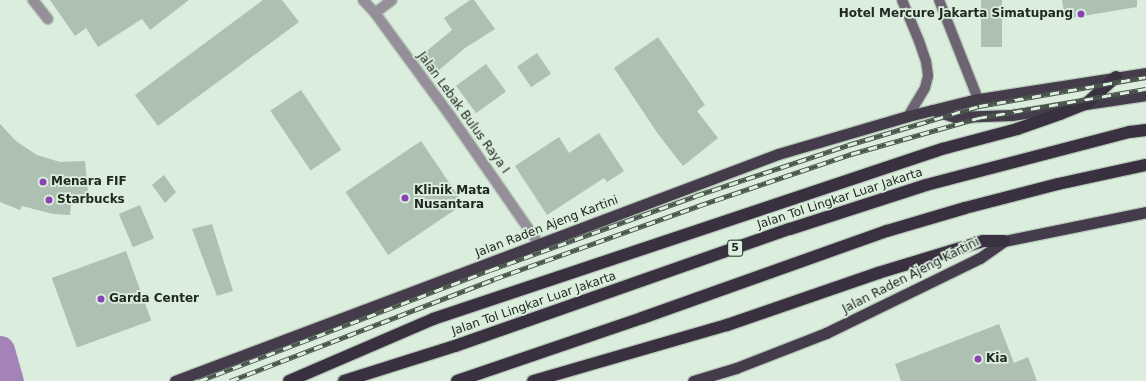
<!DOCTYPE html>
<style>
body{margin:0}
#map{position:relative;width:1146px;height:381px;overflow:hidden;background:#dbeede;font-family:"DejaVu Sans",sans-serif}
div>[style]{position:absolute}
[style*='--x']{left:calc(var(--x)*1px);top:calc(var(--y)*1px);width:calc(var(--w)*1px);rotate:calc(var(--a)*1deg)}
.river>*{height:29px;margin:-14.5px;padding:0 14.5px;transform-origin:14.5px;border-radius:14.5px;background:#a383ba}
.building>*{inset:0;background:#adc0b1;transform-origin:0 0}
.roads{filter:drop-shadow(1px 0 #bacabc) drop-shadow(-1px 0 #bacabc) drop-shadow(0 1px #bacabc) drop-shadow(0 -1px #bacabc)}
.minor>*{height:10px;margin:-5px;padding:0 5px;transform-origin:5px;border-radius:5px;background:#948f98}
.secondary>*{height:10px;margin:-5px;padding:0 5px;transform-origin:5px;border-radius:5px;background:#6c6571}
.trunk>*{height:11px;margin:-5.5px;padding:0 5.5px;transform-origin:5.5px;border-radius:5.5px;background:#443c4b}
.motorway>*{height:12px;margin:-6px;padding:0 6px;transform-origin:6px;border-radius:6px;background:#393040}
.rail>*{height:4.5px;margin-top:-2.25px;transform-origin:0;background:repeating-linear-gradient(90deg,#dbeede 0 9px,#4b554d 0 18px);box-sizing:border-box;border-block:1px solid #4b554d}
.dots>*{width:11px;height:11px;translate:-50% -50%;box-sizing:border-box;border:2px solid #dbeede;border-radius:50%}
span{translate:-50% -50%;white-space:nowrap;text-align:center;line-height:1.15;-webkit-text-stroke:3.5px #dbeede;paint-order:stroke}
.shield-label span{padding:1px 3px;background:#dbeede;border:1px solid;border-radius:3px;-webkit-text-stroke-width:0}
.shield-label{font-size:11px;color:#212822;font-weight:700}
.poi-label{font-size:12px;color:#212822;font-weight:700}
.right{translate:-100% -50%;text-align:right}
.left{translate:0 -50%;text-align:left}
.street-label{font-size:12px;color:#212822}
</style>
<div id="map">
<div class="river">
<div style="--x:0;--y:350;--w:32;--a:74"></div>
</div>
<div class="building">
<div style="clip-path:polygon(50px 0,189px 0,150px 30px,142px 19px,98px 47px,86px 28px,75px 36px)"></div>
<div style="clip-path:polygon(263px 0,282px 0,299px 22px,158px 126px,135px 95px)"></div>
<div style="clip-path:polygon(470px 0,474px 0,495px 29px,465px 48px,432px 76px,417px 59px,452px 30px,444px 18px)"></div>
<div style="left:981px;top:0;width:21px;height:47px"></div>
<div style="clip-path:polygon(1062px 0,1137px 0,1137px 7px,1065px 19px)"></div>
<div style="clip-path:polygon(658px 37px,705px 105px,697px 111px,718px 138px,683px 166px,658px 134px,614px 68px)"></div>
<div style="left:537px;top:53px;width:25px;height:24px;rotate:56deg"></div>
<div style="left:486px;top:64px;width:34px;height:37px;rotate:54deg"></div>
<div style="left:301px;top:90px;width:72px;height:37px;rotate:56deg"></div>
<div style="clip-path:polygon(0 124px,16px 141px,37px 155px,60px 162px,85px 161px,89px 203px,71px 205px,70px 215px,53px 214px,22px 206px,20px 210px,0 202px)"></div>
<div style="clip-path:polygon(599px 133px,624px 171px,607px 182px,604px 178px,547px 215px,515px 166px,559px 137px,569px 153px)"></div>
<div style="left:421px;top:141px;width:76px;height:91px;rotate:56deg"></div>
<div style="clip-path:polygon(164px 175px,176px 192px,165px 203px,152px 185px)"></div>
<div style="left:140px;top:205px;width:36px;height:23px;rotate:67deg"></div>
<div style="clip-path:polygon(212px 224px,233px 291px,217px 296px,192px 229px)"></div>
<div style="left:126px;top:251px;width:74px;height:79px;rotate:70deg"></div>
<div style="clip-path:polygon(999px 324px,1014px 363px,1028px 357px,1037px 381px,901px 381px,895px 364px)"></div>
</div>
<div class="roads">
<div class="minor">
<div style="--x:33;--y:0;--w:24;--a:52"></div>
<div style="--x:363;--y:0;--w:18;--a:47"></div>
<div style="--x:375;--y:13;--w:125;--a:53.8"></div>
<div style="--x:449;--y:114;--w:158;--a:55.3"></div>
<div style="--x:375;--y:13;--w:21;--a:-37"></div>
</div>
<div class="secondary">
<div style="--x:902;--y:0;--w:44;--a:67.5"></div>
<div style="--x:919;--y:41;--w:21;--a:71"></div>
<div style="--x:926;--y:61;--w:15;--a:82"></div>
<div style="--x:928;--y:76;--w:12;--a:104"></div>
<div style="--x:925;--y:88;--w:33;--a:121"></div>
<div style="--x:939;--y:0;--w:106;--a:68.5"></div>
</div>
<div class="trunk">
<div style="--x:933;--y:110;--w:23;--a:18"></div>
<div style="--x:955;--y:117;--w:57;--a:-2"></div>
<div style="--x:1012;--y:115;--w:135;--a:-8.5"></div>
<div style="--x:175;--y:381;--w:644;--a:-20.63"></div>
<div style="--x:778;--y:154;--w:135;--a:-16.3"></div>
<div style="--x:908;--y:116;--w:72;--a:-13.7"></div>
<div style="--x:978;--y:99;--w:170;--a:-8.8"></div>
<div style="--x:693;--y:381;--w:45;--a:-16.8"></div>
<div style="--x:736;--y:368;--w:97;--a:-21.3"></div>
<div style="--x:826;--y:333;--w:171;--a:-26"></div>
<div style="--x:980;--y:258;--w:29;--a:-35"></div>
<div style="--x:1004;--y:241;--w:145;--a:-11.5"></div>
</div>
<div class="motorway">
<div style="--x:289;--y:381;--w:157;--a:-23.3"></div>
<div style="--x:433;--y:319;--w:537;--a:-18.47"></div>
<div style="--x:942;--y:149;--w:78;--a:-14.9"></div>
<div style="--x:1017;--y:129;--w:46;--a:-19.2"></div>
<div style="--x:1060;--y:114;--w:29;--a:-22"></div>
<div style="--x:1087;--y:103;--w:39;--a:-42"></div>
<div style="--x:344;--y:381;--w:116;--a:-17.5"></div>
<div style="--x:455;--y:346;--w:355;--a:-19.3"></div>
<div style="--x:790;--y:229;--w:143;--a:-17.9"></div>
<div style="--x:926;--y:185;--w:211;--a:-14.6"></div>
<div style="--x:1130;--y:132;--w:16;--a:-7"></div>
<div style="--x:457;--y:381;--w:195;--a:-18.8"></div>
<div style="--x:642;--y:318;--w:260;--a:-19.6"></div>
<div style="--x:887;--y:231;--w:81;--a:-16.4"></div>
<div style="--x:965;--y:208;--w:96;--a:-14.5"></div>
<div style="--x:1058;--y:184;--w:90;--a:-12.2"></div>
<div style="--x:533;--y:381;--w:202;--a:-16.1"></div>
<div style="--x:727;--y:325;--w:160;--a:-19"></div>
<div style="--x:878;--y:273;--w:110;--a:-16.9"></div>
<div style="--x:983;--y:241;--w:21;--a:0"></div>
</div>
</div>
<div class="rail">
<div style="--x:199;--y:381;--w:311;--a:-20.9"></div>
<div style="--x:490;--y:270;--w:218;--a:-19.8"></div>
<div style="--x:695;--y:196;--w:161;--a:-18.4"></div>
<div style="--x:848;--y:145;--w:137;--a:-16.6"></div>
<div style="--x:979;--y:106;--w:169;--a:-9.9"></div>
<div style="--x:230;--y:381;--w:283;--a:-21.1"></div>
<div style="--x:494;--y:279;--w:217;--a:-19.7"></div>
<div style="--x:698;--y:206;--w:162;--a:-18.8"></div>
<div style="--x:851;--y:154;--w:132;--a:-15.8"></div>
<div style="--x:978;--y:118;--w:170;--a:-9.8"></div>
</div>
<div class="dots">
<div style="left:1081px;top:14px;background:#8b42b4"></div>
<div style="left:43px;top:182px;background:#8b42b4"></div>
<div style="left:405px;top:198px;background:#8b42b4"></div>
<div style="left:49px;top:200px;background:#8b42b4"></div>
<div style="left:101px;top:299px;background:#8b42b4"></div>
<div style="left:978px;top:359px;background:#8b42b4"></div>
</div>
<div class="shield-label">
<span style="left:735px;top:248px">5</span>
</div>
<div class="poi-label">
<span class="right" style="left:1073px;top:14px">Hotel Mercure Jakarta Simatupang</span>
<span class="left" style="left:51px;top:182px">Menara FIF</span>
<span class="left" style="left:414px;top:198px">Klinik Mata<br>Nusantara</span>
<span class="left" style="left:57px;top:200px">Starbucks</span>
<span class="left" style="left:109px;top:299px">Garda Center</span>
<span class="left" style="left:986px;top:359px">Kia</span>
</div>
<div class="street-label">
<span style="left:463px;top:113px;rotate:54deg">Jalan Lebak Bulus Raya I</span>
<span style="left:840px;top:199px;rotate:-18deg">Jalan Tol Lingkar Luar Jakarta</span>
<span style="left:547px;top:227px;rotate:-21deg">Jalan Raden Ajeng Kartini</span>
<span style="left:911px;top:276px;rotate:-27deg">Jalan Raden Ajeng Kartini</span>
<span style="left:534px;top:304px;rotate:-19deg">Jalan Tol Lingkar Luar Jakarta</span>
</div>
</div>
